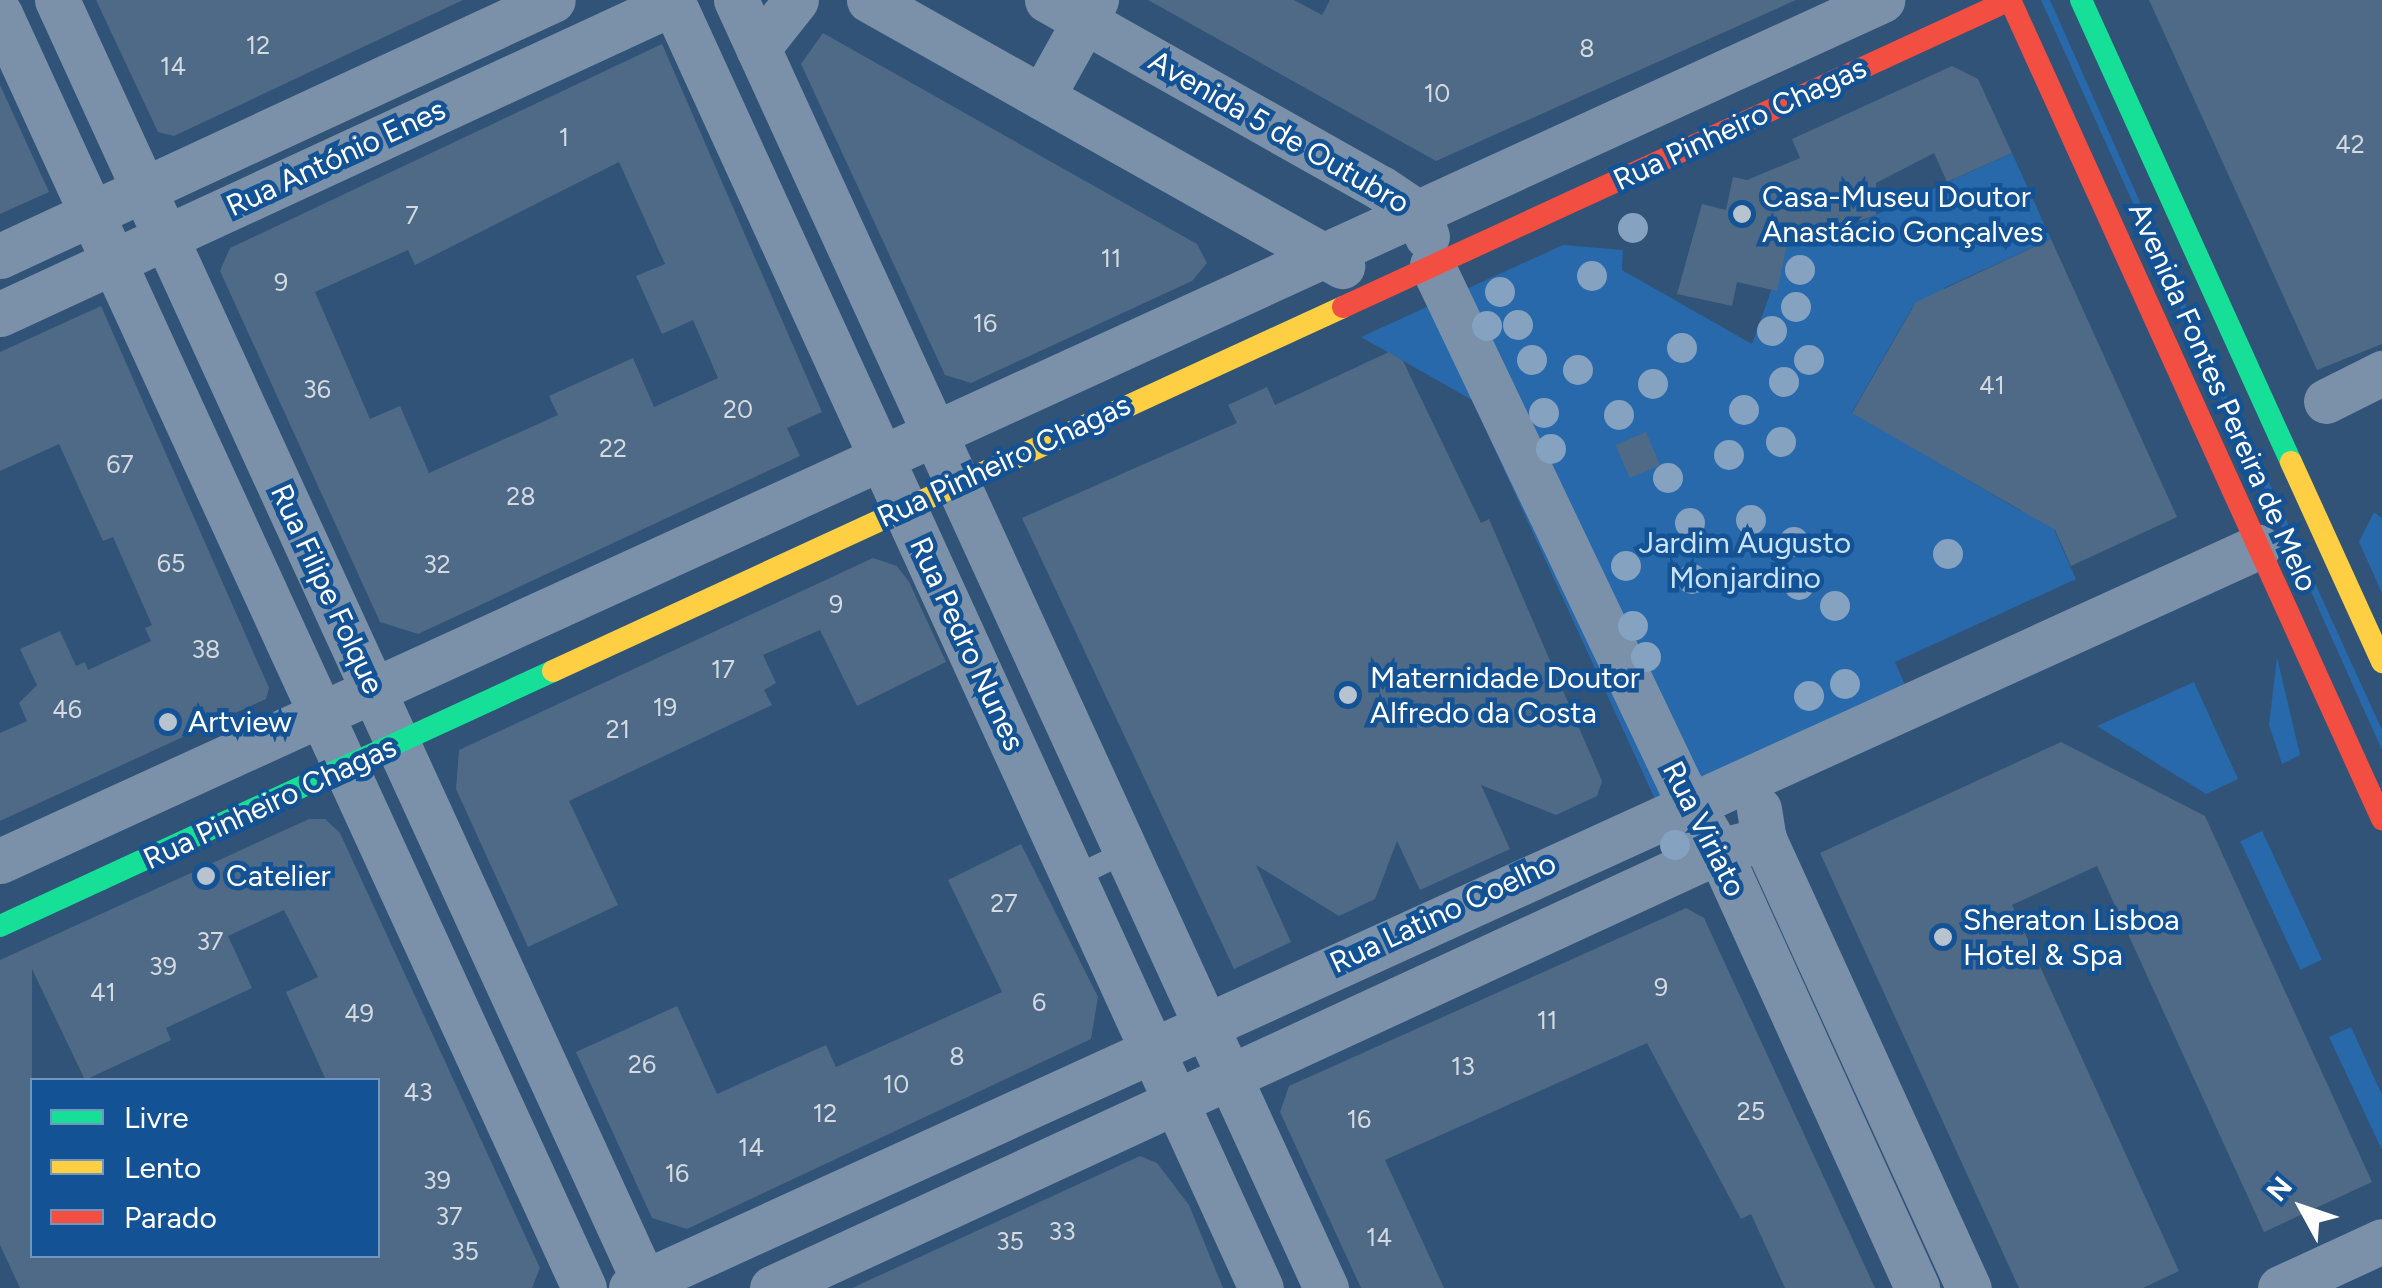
<!DOCTYPE html>
<meta charset="utf-8">
<style>
body{margin:0}
#map{position:relative;width:2382px;height:1288px;overflow:hidden;background:#305377;font-family:Figtree,sans-serif}
div>[style]{position:absolute}
[style*='--x']{left:calc(var(--x)*1px);top:calc(var(--y)*1px);width:calc(var(--w)*1px);rotate:calc(var(--a)*1deg)}
.green>*{inset:0;background:#2769ab;transform-origin:0 0}
.building>*{inset:0;background:#4e6a86;transform-origin:0 0}
.lane>*{height:22px;margin:-11px;padding:0 11px;transform-origin:11px;border-radius:11px;background:#7a91a9}
.street>*{height:45px;margin:-22.5px;padding:0 22.5px;transform-origin:22.5px;border-radius:22.5px;background:#7a91a9}
.fast>*{height:22px;margin:-11px;padding:0 11px;transform-origin:11px;border-radius:11px;background:#16e098}
.slow>*{height:22px;margin:-11px;padding:0 11px;transform-origin:11px;border-radius:11px;background:#ffcf43}
.jam>*{height:22px;margin:-11px;padding:0 11px;transform-origin:11px;border-radius:11px;background:#f24e42}
.trees>*{width:30px;height:30px;margin:-15px;border-radius:50%;background:#85a2c1}
.dots>*{width:28px;height:28px;translate:-50% -50%;box-sizing:border-box;border:5px solid #135294;border-radius:50%}
span{translate:-50% -50%;white-space:nowrap;text-align:center;line-height:1.15;-webkit-text-stroke:9px #135294;paint-order:stroke}
.number-label{font-size:25px;color:#d3dae1}
.number-label span{-webkit-text-stroke-width:0}
.street-label{font-size:30px;color:#fff}
.poi-label{font-size:30px;color:#fff}
.left{translate:0 -50%;text-align:left}
.park-label{font-size:30px;color:#cae3fd}
.legend{position:absolute;left:30px;top:1078px;width:350px;height:180px;box-sizing:border-box;background:#135294;border:2px solid #7197bf;margin:0;padding:12px 18px;list-style:none;font-size:30px;color:#fff}
.legend li{display:flex;align-items:center;gap:20px;height:50px}
.legend b{width:50px;border:2px solid #7197bf}
.north{position:absolute;left:2252px;top:1158px;width:100px;height:100px;-webkit-text-stroke:8px #135294;paint-order:stroke;rotate:310deg;font-size:28px;font-weight:700;line-height:40px;text-align:center;color:#fff}
.north::after{content:'';display:block;margin:auto;width:35px;height:45px;background:#fff;clip-path:polygon(50% 0,100% 100%,50% 72%,0 100%)}
</style>
<div id="map">
<div class="green">
<div style="clip-path:polygon(2041px 0,2050px 0,2237px 420px,2231px 419px)"></div>
<div style="clip-path:polygon(2012px 153px,2051px 239px,1944px 288px,1967px 339px,1912px 308px,1852px 412px,2021px 511px,2036px 489px,2076px 579px,1895px 662px,1905px 685px,1659px 808px,1472px 400px,1361px 337px,1563px 245px,1623px 250px,1622px 270px,1752px 344px,1787px 246px,1825px 238px)"></div>
<div style="clip-path:polygon(2260px 478px,2267px 478px,2382px 730px,2382px 750px)"></div>
<div style="clip-path:polygon(2374px 512px,2382px 518px,2382px 593px,2359px 542px)"></div>
<div style="clip-path:polygon(2277px 657px,2300px 755px,2282px 764px,2269px 725px)"></div>
<div style="clip-path:polygon(2194px 682px,2238px 779px,2206px 794px,2097px 726px)"></div>
<div style="left:2262px;top:831px;width:142px;height:24px;rotate:65deg"></div>
<div style="clip-path:polygon(2351px 1027px,2382px 1095px,2382px 1150px,2329px 1037px)"></div>
</div>
<div class="building">
<div style="clip-path:polygon(96px 0,463px 0,174px 136px,158px 132px)"></div>
<div style="clip-path:polygon(1148px 0,1294px 0,1322px 15px,1330px 0,1796px 0,1436px 161px)"></div>
<div style="clip-path:polygon(2149px 0,2382px 0,2382px 344px,2317px 370px)"></div>
<div style="clip-path:polygon(823px 33px,1197px 244px,1207px 263px,1192px 281px,971px 383px,945px 375px,801px 64px)"></div>
<div style="clip-path:polygon(evenodd,662px 44px,822px 412px,787px 428px,800px 456px,418px 634px,380px 622px,220px 271px,230px 248px,662px 44px,619px 162px,665px 264px,636px 276px,662px 334px,693px 320px,718px 378px,654px 407px,633px 358px,549px 396px,558px 415px,429px 473px,400px 406px,370px 419px,315px 292px,408px 250px,415px 265px,619px 162px)"></div>
<div style="clip-path:polygon(1952px 66px,1978px 79px,2012px 153px,1947px 182px,1934px 153px,1876px 183px,1876px 215px,1787px 245px,1777px 291px,1737px 282px,1732px 306px,1677px 294px,1702px 204px,1726px 210px,1733px 177px,1747px 180px,1800px 158px,1792px 139px)"></div>
<div style="clip-path:polygon(0 85px,49px 192px,0 214px)"></div>
<div style="clip-path:polygon(2051px 239px,2177px 517px,2071px 566px,2055px 530px,1852px 413px,1916px 302px)"></div>
<div style="clip-path:polygon(101px 306px,269px 688px,266px 699px,0 821px,0 733px,27px 721px,19px 703px,37px 685px,20px 649px,60px 631px,76px 666px,85px 662px,88px 670px,151px 641px,145px 628px,152px 625px,113px 537px,103px 541px,59px 444px,0 471px,0 352px)"></div>
<div style="clip-path:polygon(1389px 352px,1403px 361px,1481px 523px,1489px 519px,1602px 781px,1597px 796px,1556px 815px,1481px 785px,1510px 849px,1420px 890px,1397px 841px,1375px 899px,1339px 916px,1256px 865px,1291px 942px,1234px 969px,1022px 518px,1237px 423px,1228px 405px,1267px 387px,1275px 405px)"></div>
<div style="left:1646px;top:432px;width:36px;height:33px;rotate:67deg"></div>
<div style="clip-path:polygon(873px 558px,897px 566px,909px 582px,946px 662px,857px 706px,820px 630px,763px 655px,776px 683px,764px 690px,772px 705px,569px 801px,618px 905px,528px 947px,456px 789px,459px 750px)"></div>
<div style="clip-path:polygon(2061px 742px,2205px 816px,2372px 1182px,2264px 1232px,2097px 866px,2012px 905px,2179px 1271px,2143px 1288px,2019px 1288px,1820px 853px)"></div>
<div style="clip-path:polygon(evenodd,309px 819px,325px 819px,340px 833px,540px 1268px,532px 1288px,20px 1288px,0 1245px,0 960px,309px 819px,284px 910px,318px 977px,286px 992px,326px 1080px,378px 1080px,378px 1256px,32px 1256px,32px 969px,85px 1080px,171px 1040px,166px 1028px,252px 988px,228px 936px,284px 910px)"></div>
<div style="clip-path:polygon(1021px 844px,1098px 997px,1091px 1039px,687px 1229px,652px 1218px,576px 1052px,677px 1006px,717px 1094px,826px 1045px,836px 1067px,1002px 992px,948px 880px)"></div>
<div style="clip-path:polygon(1686px 908px,1704px 918px,1875px 1288px,1785px 1288px,1751px 1214px,1741px 1219px,1647px 1043px,1385px 1160px,1444px 1288px,1361px 1288px,1280px 1112px,1289px 1086px)"></div>
<div style="clip-path:polygon(1140px 1156px,1157px 1163px,1189px 1205px,1223px 1288px,852px 1288px)"></div>
</div>
<div class="lane">
<div style="--x:1074;--y:877;--w:58;--a:-25.7"></div>
</div>
<div class="street">
<div style="--x:57;--y:0;--w:1417;--a:65.39"></div>
<div style="--x:672;--y:0;--w:1416;--a:65.43"></div>
<div style="--x:736;--y:0;--w:1417;--a:65.39"></div>
<div style="--x:869;--y:0;--w:543;--a:29.35"></div>
<div style="--x:1047;--y:0;--w:383;--a:29.4"></div>
<div style="--x:1381;--y:188;--w:45;--a:34"></div>
<div style="--x:1418;--y:213;--w:25;--a:69"></div>
<div style="--x:0;--y:14;--w:1401;--a:65.37"></div>
<div style="--x:758;--y:48;--w:61;--a:-51.6"></div>
<div style="--x:1042;--y:97;--w:111;--a:-60.9"></div>
<div style="--x:0;--y:256;--w:609;--a:-24.84"></div>
<div style="--x:1432;--y:265;--w:576;--a:64.5"></div>
<div style="--x:1680;--y:785;--w:77;--a:59.4"></div>
<div style="--x:1719;--y:851;--w:480;--a:65.6"></div>
<div style="--x:0;--y:314;--w:741;--a:-24.8"></div>
<div style="--x:2326;--y:401;--w:63;--a:-26.6"></div>
<div style="--x:1759;--y:809;--w:30;--a:81"></div>
<div style="--x:1764;--y:839;--w:494;--a:65.5"></div>
<div style="--x:0;--y:861;--w:2070;--a:-24.58"></div>
<div style="--x:631;--y:1288;--w:1788;--a:-24.49"></div>
<div style="--x:772;--y:1288;--w:1043;--a:-24.77"></div>
<div style="--x:1719;--y:851;--w:47;--a:-14.9"></div>
<div style="--x:2280;--y:1288;--w:112;--a:-24.7"></div>
</div>
<div class="fast">
<div style="--x:2081;--y:0;--w:507;--a:65.56"></div>
<div style="--x:0;--y:926;--w:609;--a:-24.76"></div>
</div>
<div class="slow">
<div style="--x:2291;--y:462;--w:220;--a:65.5"></div>
<div style="--x:553;--y:671;--w:870;--a:-24.74"></div>
</div>
<div class="jam">
<div style="--x:2010;--y:0;--w:900;--a:65.57"></div>
<div style="--x:1343;--y:307;--w:734;--a:-24.72"></div>
</div>
<div class="trees">
<div style="left:1633px;top:228px"></div>
<div style="left:1800px;top:270px"></div>
<div style="left:1592px;top:276px"></div>
<div style="left:1500px;top:292px"></div>
<div style="left:1796px;top:307px"></div>
<div style="left:1518px;top:325px"></div>
<div style="left:1487px;top:326px"></div>
<div style="left:1772px;top:331px"></div>
<div style="left:1682px;top:348px"></div>
<div style="left:1532px;top:360px"></div>
<div style="left:1809px;top:360px"></div>
<div style="left:1578px;top:370px"></div>
<div style="left:1784px;top:382px"></div>
<div style="left:1653px;top:384px"></div>
<div style="left:1744px;top:410px"></div>
<div style="left:1544px;top:413px"></div>
<div style="left:1619px;top:415px"></div>
<div style="left:1781px;top:442px"></div>
<div style="left:1551px;top:449px"></div>
<div style="left:1729px;top:455px"></div>
<div style="left:1668px;top:478px"></div>
<div style="left:1751px;top:520px"></div>
<div style="left:1690px;top:523px"></div>
<div style="left:1794px;top:542px"></div>
<div style="left:1948px;top:554px"></div>
<div style="left:1626px;top:566px"></div>
<div style="left:1692px;top:579px"></div>
<div style="left:1799px;top:585px"></div>
<div style="left:1835px;top:606px"></div>
<div style="left:1633px;top:626px"></div>
<div style="left:1646px;top:657px"></div>
<div style="left:1845px;top:684px"></div>
<div style="left:1809px;top:696px"></div>
<div style="left:1675px;top:845px"></div>
</div>
<div class="dots">
<div style="left:1742px;top:214px;background:#b7c3cf"></div>
<div style="left:1348px;top:695px;background:#b7c3cf"></div>
<div style="left:168px;top:722px;background:#b7c3cf"></div>
<div style="left:206px;top:876px;background:#b7c3cf"></div>
<div style="left:1943px;top:937px;background:#b7c3cf"></div>
</div>
<div class="number-label">
<span style="left:258px;top:45px">12</span>
<span style="left:1587px;top:48px">8</span>
<span style="left:173px;top:66px">14</span>
<span style="left:1437px;top:93px">10</span>
<span style="left:564px;top:137px">1</span>
<span style="left:2350px;top:144px">42</span>
<span style="left:412px;top:215px">7</span>
<span style="left:1111px;top:258px">11</span>
<span style="left:281px;top:282px">9</span>
<span style="left:985px;top:323px">16</span>
<span style="left:1992px;top:385px">41</span>
<span style="left:317px;top:389px">36</span>
<span style="left:738px;top:409px">20</span>
<span style="left:613px;top:448px">22</span>
<span style="left:120px;top:464px">67</span>
<span style="left:521px;top:496px">28</span>
<span style="left:171px;top:563px">65</span>
<span style="left:437px;top:564px">32</span>
<span style="left:836px;top:604px">9</span>
<span style="left:206px;top:649px">38</span>
<span style="left:723px;top:669px">17</span>
<span style="left:665px;top:707px">19</span>
<span style="left:67px;top:709px">46</span>
<span style="left:618px;top:729px">21</span>
<span style="left:1004px;top:903px">27</span>
<span style="left:210px;top:941px">37</span>
<span style="left:163px;top:966px">39</span>
<span style="left:1661px;top:987px">9</span>
<span style="left:103px;top:992px">41</span>
<span style="left:1039px;top:1002px">6</span>
<span style="left:359px;top:1013px">49</span>
<span style="left:1547px;top:1020px">11</span>
<span style="left:957px;top:1056px">8</span>
<span style="left:642px;top:1064px">26</span>
<span style="left:1463px;top:1066px">13</span>
<span style="left:896px;top:1084px">10</span>
<span style="left:418px;top:1092px">43</span>
<span style="left:1751px;top:1111px">25</span>
<span style="left:825px;top:1113px">12</span>
<span style="left:1359px;top:1119px">16</span>
<span style="left:751px;top:1147px">14</span>
<span style="left:677px;top:1173px">16</span>
<span style="left:437px;top:1180px">39</span>
<span style="left:449px;top:1216px">37</span>
<span style="left:1062px;top:1231px">33</span>
<span style="left:1379px;top:1237px">14</span>
<span style="left:1010px;top:1241px">35</span>
<span style="left:465px;top:1251px">35</span>
</div>
<div class="street-label">
<span style="left:1740px;top:124px;rotate:-25deg">Rua Pinheiro Chagas</span>
<span style="left:1279px;top:132px;rotate:30deg">Avenida 5 de Outubro</span>
<span style="left:336px;top:158px;rotate:-25deg">Rua António Enes</span>
<span style="left:2223px;top:397px;rotate:66deg">Avenida Fontes Pereira de Melo</span>
<span style="left:1004px;top:461px;rotate:-25deg">Rua Pinheiro Chagas</span>
<span style="left:327px;top:589px;rotate:65deg">Rua Filipe Folque</span>
<span style="left:967px;top:644px;rotate:65deg">Rua Pedro Nunes</span>
<span style="left:270px;top:803px;rotate:-25deg">Rua Pinheiro Chagas</span>
<span style="left:1704px;top:829px;rotate:63deg">Rua Viriato</span>
<span style="left:1443px;top:913px;rotate:-25deg">Rua Latino Coelho</span>
</div>
<div class="poi-label">
<span class="left" style="left:1762px;top:214px">Casa-Museu Doutor<br>Anastácio Gonçalves</span>
<span class="left" style="left:1370px;top:695px">Maternidade Doutor<br>Alfredo da Costa</span>
<span class="left" style="left:188px;top:722px">Artview</span>
<span class="left" style="left:226px;top:876px">Catelier</span>
<span class="left" style="left:1963px;top:937px">Sheraton Lisboa<br>Hotel &amp; Spa</span>
</div>
<div class="park-label">
<span style="left:1745px;top:560px">Jardim Augusto<br>Monjardino</span>
</div>
<ul class="legend">
<li><b style="height:12px;background:#16e098"></b>Livre</li>
<li><b style="height:12px;background:#ffcf43"></b>Lento</li>
<li><b style="height:12px;background:#f24e42"></b>Parado</li>
</ul>
<div class="north">N</div>
</div>
